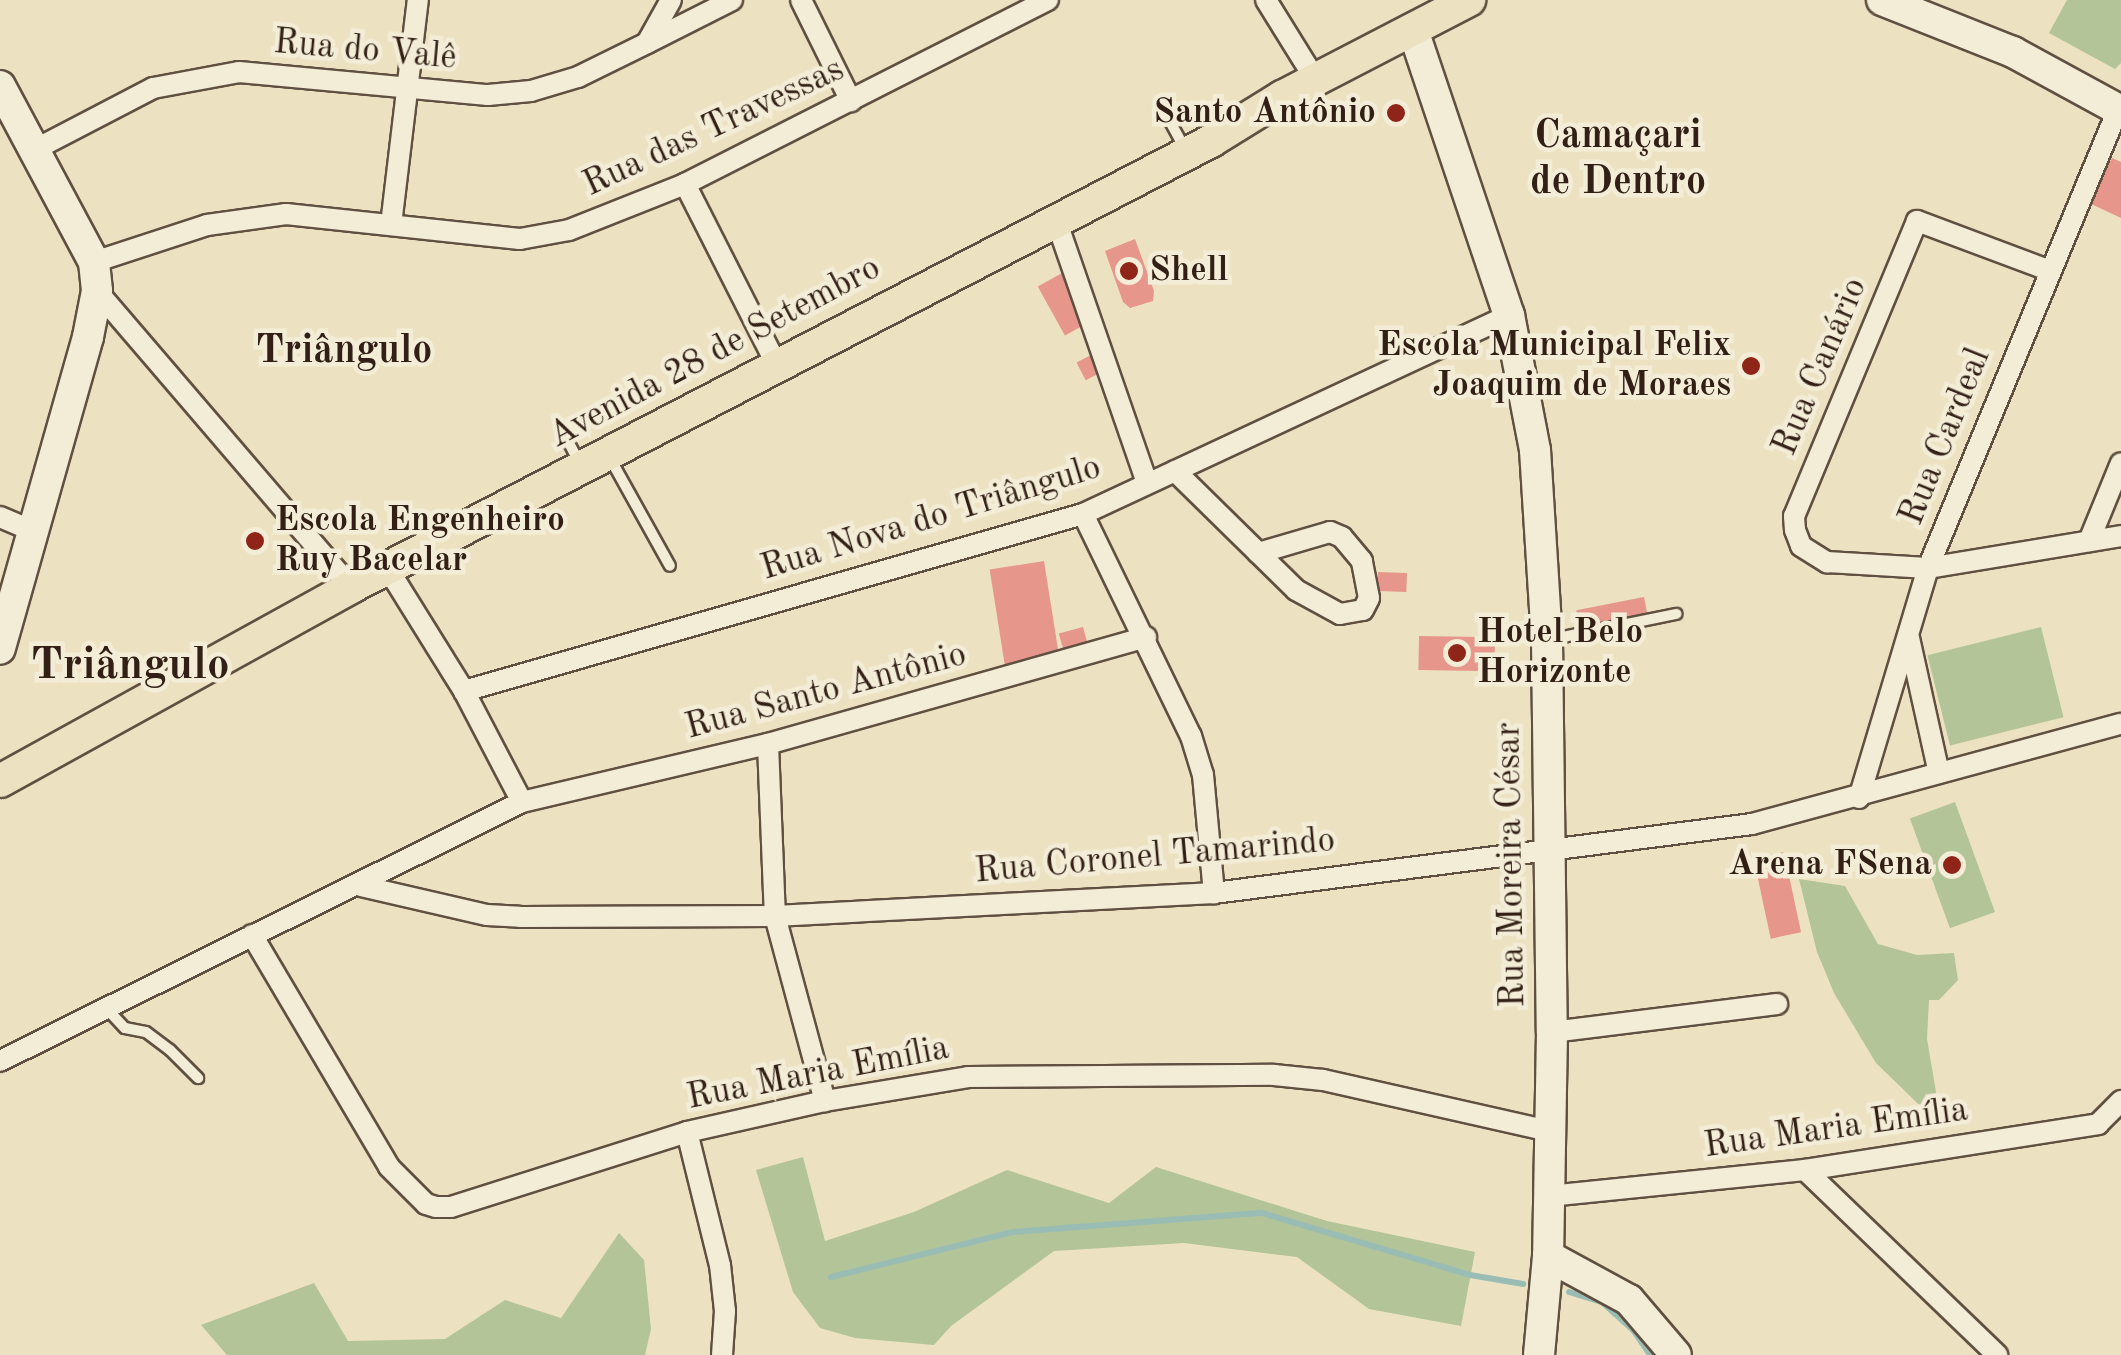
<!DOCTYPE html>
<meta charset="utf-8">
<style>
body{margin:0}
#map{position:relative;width:2121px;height:1355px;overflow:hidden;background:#ece2c2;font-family:"Old Standard TT",serif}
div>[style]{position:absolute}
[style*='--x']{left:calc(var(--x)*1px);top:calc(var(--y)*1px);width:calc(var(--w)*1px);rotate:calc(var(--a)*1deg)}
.green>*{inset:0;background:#b2c498;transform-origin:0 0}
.stream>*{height:6px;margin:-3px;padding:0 3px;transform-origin:3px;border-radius:3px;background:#99bdb4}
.building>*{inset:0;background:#e6968b;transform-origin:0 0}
.roads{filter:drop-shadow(2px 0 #605041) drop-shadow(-2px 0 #605041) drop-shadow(0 2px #605041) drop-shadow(0 -2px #605041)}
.lane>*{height:10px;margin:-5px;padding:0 5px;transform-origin:5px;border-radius:5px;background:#f3ecd7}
.street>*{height:20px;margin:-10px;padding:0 10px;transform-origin:10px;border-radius:10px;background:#f3ecd7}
.secondary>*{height:30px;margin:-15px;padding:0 15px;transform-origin:15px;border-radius:15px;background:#f3ecd7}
.primary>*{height:32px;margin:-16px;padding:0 16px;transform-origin:16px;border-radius:16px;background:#ece2c2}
.dots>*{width:28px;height:28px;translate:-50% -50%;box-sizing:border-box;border:5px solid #f3ecd7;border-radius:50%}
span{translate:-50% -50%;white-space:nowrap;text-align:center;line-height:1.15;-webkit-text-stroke:9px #f3ecd7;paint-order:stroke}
.street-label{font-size:35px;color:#322016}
.poi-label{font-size:35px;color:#322016;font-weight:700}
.right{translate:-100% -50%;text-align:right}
.left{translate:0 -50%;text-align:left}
.quarter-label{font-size:40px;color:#322016;font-weight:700}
.district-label{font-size:45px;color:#322016;font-weight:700}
</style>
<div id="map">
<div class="green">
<div style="clip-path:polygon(2067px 0,2121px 0,2121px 63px,2115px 69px,2049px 33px)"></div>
<div style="left:2041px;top:627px;width:93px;height:117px;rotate:76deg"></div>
<div style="left:1955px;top:802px;width:117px;height:48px;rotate:70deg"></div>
<div style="clip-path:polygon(1799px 879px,1845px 886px,1878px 944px,1917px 955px,1954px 953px,1958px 980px,1939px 1000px,1929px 1000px,1927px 1039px,1942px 1127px,1876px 1063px,1834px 993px,1817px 952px)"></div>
<div style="clip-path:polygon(803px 1157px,825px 1241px,914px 1212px,1007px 1170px,1109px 1203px,1156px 1167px,1327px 1221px,1475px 1252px,1461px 1326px,1369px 1309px,1297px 1257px,1184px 1243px,1054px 1251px,951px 1326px,934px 1345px,855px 1338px,820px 1328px,793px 1292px,756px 1170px)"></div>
<div style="clip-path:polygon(619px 1233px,644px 1260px,651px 1329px,645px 1355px,227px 1355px,201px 1325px,314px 1283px,348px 1341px,445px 1339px,505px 1300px,561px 1318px)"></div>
</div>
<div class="stream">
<div style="--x:831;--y:1277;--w:187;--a:-13.9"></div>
<div style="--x:1013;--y:1232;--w:250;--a:-4.4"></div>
<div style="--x:1262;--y:1213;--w:217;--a:16.6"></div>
<div style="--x:1470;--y:1275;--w:54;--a:9.6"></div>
<div style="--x:1569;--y:1292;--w:34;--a:17"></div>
<div style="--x:1602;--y:1302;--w:43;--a:42.2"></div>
<div style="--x:1634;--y:1331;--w:29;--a:56"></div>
</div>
<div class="building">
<div style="clip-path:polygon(2112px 158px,2121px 162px,2121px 218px,2089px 203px)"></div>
<div style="clip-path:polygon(1135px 239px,1154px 291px,1153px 301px,1130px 308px,1123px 302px,1105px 251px)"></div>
<div style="left:1064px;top:272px;width:56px;height:30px;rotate:61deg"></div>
<div style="left:1097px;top:352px;width:20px;height:23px;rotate:63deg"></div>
<div style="left:1044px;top:561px;width:97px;height:55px;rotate:81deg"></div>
<div style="left:1378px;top:572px;width:29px;height:19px;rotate:2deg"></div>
<div style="left:1644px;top:597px;width:20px;height:69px;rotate:79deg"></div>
<div style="left:1083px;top:627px;width:20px;height:25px;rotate:75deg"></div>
<div style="left:1419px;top:636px;width:76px;height:34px;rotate:1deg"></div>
<div style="left:1784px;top:852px;width:82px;height:31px;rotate:78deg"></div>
</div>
<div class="roads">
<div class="lane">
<div style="--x:1160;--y:103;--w:50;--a:61.4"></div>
<div style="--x:561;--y:428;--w:40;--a:62"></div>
<div style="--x:611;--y:460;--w:121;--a:60.9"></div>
<div style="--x:1553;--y:639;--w:126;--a:-11.5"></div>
<div style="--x:107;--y:1009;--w:26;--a:47"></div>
<div style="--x:125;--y:1028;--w:21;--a:11"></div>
<div style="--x:146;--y:1032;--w:30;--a:37"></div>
<div style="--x:170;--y:1050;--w:40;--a:45"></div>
</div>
<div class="street">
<div style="--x:801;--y:0;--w:113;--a:63.7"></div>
<div style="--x:1266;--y:0;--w:93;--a:58.2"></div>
<div style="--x:649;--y:42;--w:93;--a:-26.8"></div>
<div style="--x:34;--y:150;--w:134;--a:-27.5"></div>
<div style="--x:153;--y:88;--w:87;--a:-10.5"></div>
<div style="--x:239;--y:72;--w:250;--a:5.3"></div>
<div style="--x:488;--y:95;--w:43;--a:-5.3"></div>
<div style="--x:531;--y:91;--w:49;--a:-16.6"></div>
<div style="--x:578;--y:77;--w:77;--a:-26.2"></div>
<div style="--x:647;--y:43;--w:49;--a:-60.8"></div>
<div style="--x:685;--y:184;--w:203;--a:63.1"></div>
<div style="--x:1056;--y:220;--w:278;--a:70.9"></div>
<div style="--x:391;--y:225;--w:227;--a:-83.2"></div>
<div style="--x:94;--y:262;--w:119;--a:-18.1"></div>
<div style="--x:207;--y:225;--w:80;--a:-7.9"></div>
<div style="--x:286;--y:214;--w:235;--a:6.1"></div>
<div style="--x:520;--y:239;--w:50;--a:-10.4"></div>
<div style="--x:569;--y:230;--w:125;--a:-21.6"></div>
<div style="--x:685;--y:184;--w:407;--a:-26.9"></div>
<div style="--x:2048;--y:270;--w:140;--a:-159.5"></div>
<div style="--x:1917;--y:221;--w:320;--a:112.6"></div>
<div style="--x:1794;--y:516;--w:14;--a:86"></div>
<div style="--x:1795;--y:530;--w:17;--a:69"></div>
<div style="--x:1801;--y:546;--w:31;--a:32"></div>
<div style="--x:1827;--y:562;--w:101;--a:3.4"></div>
<div style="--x:1928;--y:568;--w:196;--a:-9.4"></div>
<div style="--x:97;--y:291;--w:390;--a:49.4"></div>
<div style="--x:1175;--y:471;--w:170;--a:44.5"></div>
<div style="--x:1296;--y:590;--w:50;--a:28.6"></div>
<div style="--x:1340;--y:614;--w:23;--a:-10"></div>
<div style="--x:1363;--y:610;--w:13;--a:-63"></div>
<div style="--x:1369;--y:598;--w:38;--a:-101"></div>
<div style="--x:1362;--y:561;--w:31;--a:-130"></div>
<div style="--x:1342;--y:537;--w:13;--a:-157"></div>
<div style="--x:1330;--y:532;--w:75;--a:163.7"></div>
<div style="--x:1083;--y:514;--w:247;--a:64.1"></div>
<div style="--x:1191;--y:736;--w:41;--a:72.9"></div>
<div style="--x:1203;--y:775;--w:119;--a:84.7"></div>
<div style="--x:0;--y:517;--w:34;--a:23"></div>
<div style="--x:2089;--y:541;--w:84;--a:-67.7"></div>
<div style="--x:388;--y:569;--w:144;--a:58.1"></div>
<div style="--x:464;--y:691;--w:125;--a:62.4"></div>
<div style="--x:1909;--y:638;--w:138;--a:77.5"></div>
<div style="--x:464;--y:691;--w:644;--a:-15.96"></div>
<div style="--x:1083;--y:514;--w:470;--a:-25"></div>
<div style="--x:768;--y:744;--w:172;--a:87.7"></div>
<div style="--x:775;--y:916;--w:192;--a:74.9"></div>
<div style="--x:1859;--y:798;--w:240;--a:-73.3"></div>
<div style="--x:1928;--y:568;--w:496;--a:-67.5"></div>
<div style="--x:361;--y:886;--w:129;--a:13"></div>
<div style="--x:487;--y:915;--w:33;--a:3"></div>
<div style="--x:520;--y:917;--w:255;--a:-0.2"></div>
<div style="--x:775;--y:916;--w:440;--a:-3"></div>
<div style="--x:1214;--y:893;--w:542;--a:-7.31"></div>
<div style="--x:1752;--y:824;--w:382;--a:-15.2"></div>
<div style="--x:252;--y:935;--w:269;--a:59.4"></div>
<div style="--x:389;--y:1167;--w:52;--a:45"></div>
<div style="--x:426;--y:1204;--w:10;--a:17"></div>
<div style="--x:436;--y:1207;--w:15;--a:0"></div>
<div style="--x:451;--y:1207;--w:248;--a:-17.6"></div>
<div style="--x:687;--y:1132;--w:141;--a:-12.7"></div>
<div style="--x:825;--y:1101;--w:145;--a:-9.5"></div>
<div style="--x:968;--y:1077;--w:306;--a:-0.4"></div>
<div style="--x:1274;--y:1075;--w:49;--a:5.8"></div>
<div style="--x:1323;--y:1080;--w:233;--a:12.7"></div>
<div style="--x:1552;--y:1032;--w:227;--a:-7.1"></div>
<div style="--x:0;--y:1061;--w:583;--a:-26.39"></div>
<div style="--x:522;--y:802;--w:253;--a:-13.3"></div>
<div style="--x:768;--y:744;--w:393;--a:-15.8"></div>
<div style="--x:687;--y:1132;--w:137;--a:76.1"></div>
<div style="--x:720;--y:1265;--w:46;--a:83.8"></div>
<div style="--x:725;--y:1311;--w:44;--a:93.9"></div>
<div style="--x:1805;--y:1170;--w:267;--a:43.9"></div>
<div style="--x:1549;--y:1196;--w:257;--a:-5.8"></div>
<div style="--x:1805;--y:1170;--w:297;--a:-8.9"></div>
<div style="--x:2098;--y:1124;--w:33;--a:-45"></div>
</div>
<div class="secondary">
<div style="--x:1882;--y:0;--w:141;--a:21.7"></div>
<div style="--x:2013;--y:52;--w:123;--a:28.6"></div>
<div style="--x:1413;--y:30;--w:301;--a:71.4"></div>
<div style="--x:1509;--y:315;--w:137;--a:79.1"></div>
<div style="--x:1535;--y:450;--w:190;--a:86.4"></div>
<div style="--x:1547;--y:640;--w:392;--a:89.3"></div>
<div style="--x:1552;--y:1032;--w:224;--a:91"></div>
<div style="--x:1548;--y:1256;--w:99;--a:95.2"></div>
<div style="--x:0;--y:86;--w:200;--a:61.9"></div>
<div style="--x:94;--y:262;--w:29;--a:84"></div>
<div style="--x:97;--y:291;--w:47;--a:101.1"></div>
<div style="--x:88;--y:337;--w:324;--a:105.8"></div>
<div style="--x:1548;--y:1256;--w:92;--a:28.5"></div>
<div style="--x:1629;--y:1300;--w:72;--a:49.5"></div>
</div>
<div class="primary">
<div style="--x:0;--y:781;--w:401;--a:-28.9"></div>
<div style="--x:351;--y:587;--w:969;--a:-27.41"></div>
<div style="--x:1211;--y:141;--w:84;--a:-31.8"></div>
<div style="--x:1282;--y:97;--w:211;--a:-27.4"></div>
</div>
</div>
<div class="dots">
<div style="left:1396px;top:113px;background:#8f2418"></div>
<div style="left:1129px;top:271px;background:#8f2418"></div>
<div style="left:1751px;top:366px;background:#8f2418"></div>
<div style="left:255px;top:541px;background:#8f2418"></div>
<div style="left:1457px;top:653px;background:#8f2418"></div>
<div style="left:1952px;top:865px;background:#8f2418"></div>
</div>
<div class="street-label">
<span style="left:365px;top:51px;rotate:5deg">Rua do Valê</span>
<span style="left:714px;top:128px;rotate:-25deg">Rua das Travessas</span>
<span style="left:715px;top:353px;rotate:-28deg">Avenida 28 de Setembro</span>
<span style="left:1821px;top:367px;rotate:-67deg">Rua Canário</span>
<span style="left:1946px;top:437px;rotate:-68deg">Rua Cardeal</span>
<span style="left:931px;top:519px;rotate:-17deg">Rua Nova do Triângulo</span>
<span style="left:826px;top:692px;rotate:-15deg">Rua Santo Antônio</span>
<span style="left:1155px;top:857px;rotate:-5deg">Rua Coronel Tamarindo</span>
<span style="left:1512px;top:865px;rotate:-91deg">Rua Moreira César</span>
<span style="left:818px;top:1074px;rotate:-11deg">Rua Maria Emília</span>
<span style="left:1836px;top:1129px;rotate:-8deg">Rua Maria Emília</span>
</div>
<div class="poi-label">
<span class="right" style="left:1376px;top:113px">Santo Antônio</span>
<span class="left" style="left:1149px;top:271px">Shell</span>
<span class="right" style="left:1731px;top:366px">Escola Municipal Felix<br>Joaquim de Moraes</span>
<span class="left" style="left:275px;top:541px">Escola Engenheiro<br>Ruy Bacelar</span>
<span class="left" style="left:1477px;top:653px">Hotel Belo<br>Horizonte</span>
<span class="right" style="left:1932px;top:865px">Arena FSena</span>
</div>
<div class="quarter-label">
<span style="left:1618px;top:160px">Camaçari<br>de Dentro</span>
<span style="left:344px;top:352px">Triângulo</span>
</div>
<div class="district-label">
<span style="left:130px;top:667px">Triângulo</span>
</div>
</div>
